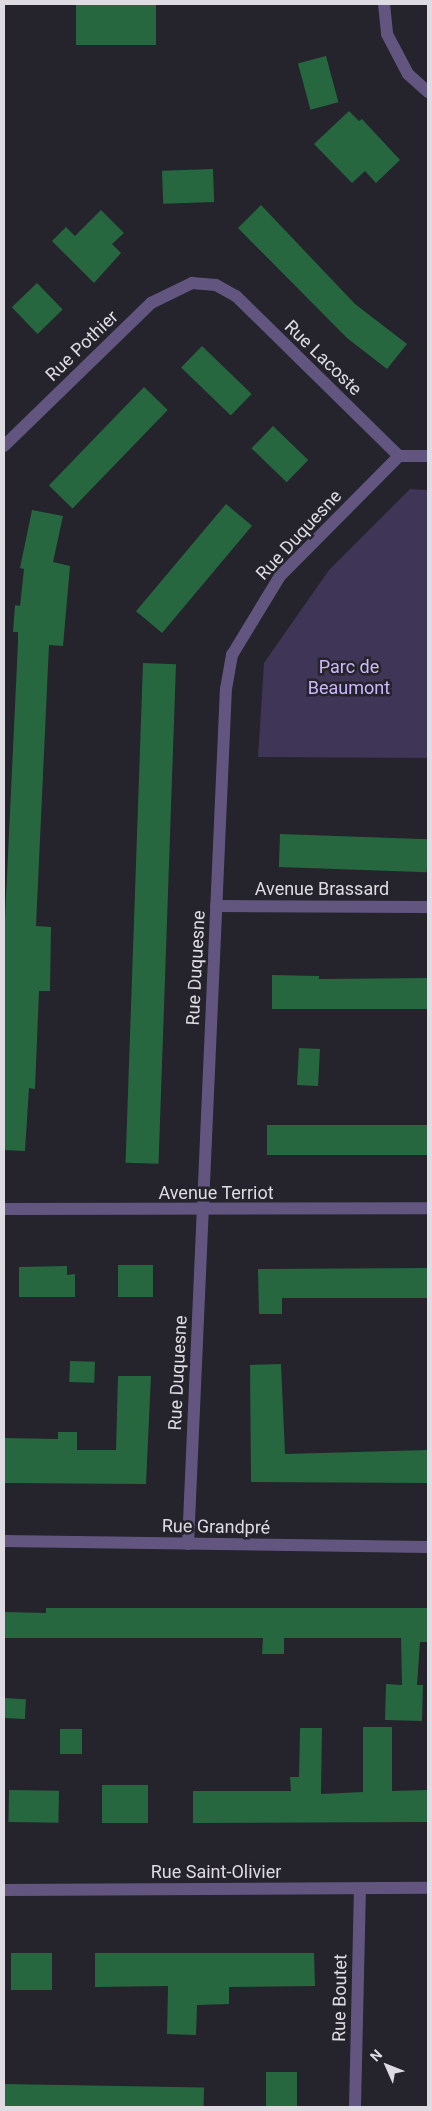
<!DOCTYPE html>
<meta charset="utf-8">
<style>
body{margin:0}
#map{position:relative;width:432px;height:2111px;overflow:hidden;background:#25232c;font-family:Roboto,sans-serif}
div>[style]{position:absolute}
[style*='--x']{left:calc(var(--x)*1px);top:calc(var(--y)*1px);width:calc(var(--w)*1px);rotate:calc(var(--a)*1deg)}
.green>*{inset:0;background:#3f3556}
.building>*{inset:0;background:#266740;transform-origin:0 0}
.minor>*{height:12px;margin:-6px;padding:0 6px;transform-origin:6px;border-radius:6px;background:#625681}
.tertiary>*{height:12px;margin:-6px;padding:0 6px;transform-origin:6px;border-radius:6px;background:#625681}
span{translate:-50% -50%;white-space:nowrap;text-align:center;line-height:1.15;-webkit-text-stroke:5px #25232c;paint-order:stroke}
.street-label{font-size:18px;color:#dedce2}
.park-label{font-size:18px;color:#cbb8fe}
.frame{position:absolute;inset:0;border:5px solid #dedce2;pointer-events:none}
.north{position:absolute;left:362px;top:2041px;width:50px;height:50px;-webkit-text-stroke:4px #25232c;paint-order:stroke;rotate:314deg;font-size:14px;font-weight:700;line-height:20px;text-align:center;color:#dedce2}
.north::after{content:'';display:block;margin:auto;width:18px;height:22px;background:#dedce2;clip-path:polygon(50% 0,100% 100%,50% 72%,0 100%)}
</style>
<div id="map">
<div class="green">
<div style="clip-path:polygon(410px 489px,428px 490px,428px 758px,258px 757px,264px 663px,329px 570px)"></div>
</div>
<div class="building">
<div style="left:76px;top:4px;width:80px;height:41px"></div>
<div style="left:326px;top:56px;width:48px;height:29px;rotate:75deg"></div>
<div style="clip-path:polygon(349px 111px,359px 121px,362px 119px,400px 160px,376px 183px,365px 171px,352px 183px,314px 144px)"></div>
<div style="left:213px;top:169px;width:33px;height:51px;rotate:88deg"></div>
<div style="clip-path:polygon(261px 205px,355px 304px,407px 344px,387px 369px,347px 338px,238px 228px)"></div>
<div style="clip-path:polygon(101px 210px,124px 233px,112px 244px,121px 253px,94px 283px,52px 241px,66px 227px,75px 236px)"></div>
<div style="left:37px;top:283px;width:37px;height:35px;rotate:46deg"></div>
<div style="left:202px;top:346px;width:69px;height:30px;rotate:44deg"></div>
<div style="left:144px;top:387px;width:33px;height:137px;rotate:44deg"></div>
<div style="left:273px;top:426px;width:49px;height:31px;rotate:44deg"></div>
<div style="left:226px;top:504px;width:34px;height:140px;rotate:40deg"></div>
<div style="clip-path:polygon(32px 510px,63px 516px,53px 562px,70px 566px,63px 646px,49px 645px,36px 926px,51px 927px,50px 991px,39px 991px,35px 1089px,29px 1088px,25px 1151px,4px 1150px,4px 940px,18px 642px,18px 632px,13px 632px,15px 605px,20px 606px,24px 569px,20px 568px)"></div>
<div style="left:143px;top:663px;width:33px;height:500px;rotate:2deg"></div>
<div style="left:280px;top:834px;width:148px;height:33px;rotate:2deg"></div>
<div style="clip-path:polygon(272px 975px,319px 976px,319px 979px,428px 978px,428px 1009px,272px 1009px)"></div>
<div style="left:299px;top:1048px;width:21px;height:37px;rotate:3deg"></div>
<div style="left:267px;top:1125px;width:161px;height:30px"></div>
<div style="left:153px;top:1265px;width:32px;height:35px;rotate:90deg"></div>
<div style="clip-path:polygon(67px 1266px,67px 1275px,75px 1274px,75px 1297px,19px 1297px,19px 1267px)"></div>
<div style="clip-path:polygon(428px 1268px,428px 1298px,282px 1298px,282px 1314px,259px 1314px,258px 1269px)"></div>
<div style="left:70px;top:1361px;width:25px;height:21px;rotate:2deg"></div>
<div style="clip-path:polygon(281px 1364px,285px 1454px,428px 1450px,428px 1483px,251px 1482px,250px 1365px)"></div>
<div style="clip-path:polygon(118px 1376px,151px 1376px,146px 1484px,4px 1483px,4px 1438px,58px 1439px,58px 1432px,77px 1432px,77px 1450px,116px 1450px)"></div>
<div style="clip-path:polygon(46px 1608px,428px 1608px,428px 1642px,420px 1642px,417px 1685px,423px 1685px,422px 1721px,385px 1720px,386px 1684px,402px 1685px,401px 1638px,284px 1638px,284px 1654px,262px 1654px,263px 1638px,4px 1638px,4px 1612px,46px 1613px)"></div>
<div style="left:4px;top:1698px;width:22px;height:20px;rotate:3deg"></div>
<div style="clip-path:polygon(363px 1727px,392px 1727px,392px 1791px,428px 1790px,428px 1822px,193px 1823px,193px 1791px,291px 1791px,290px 1777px,299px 1777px,300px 1728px,322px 1728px,321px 1794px,363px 1792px)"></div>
<div style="left:60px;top:1729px;width:22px;height:25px"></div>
<div style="left:102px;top:1785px;width:46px;height:38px"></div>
<div style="left:9px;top:1790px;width:50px;height:32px;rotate:1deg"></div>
<div style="left:52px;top:1953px;width:37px;height:41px;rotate:90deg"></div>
<div style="clip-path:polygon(95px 1953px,314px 1953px,315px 1986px,229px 1987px,229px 2004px,197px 2005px,196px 2035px,167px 2034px,168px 1986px,95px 1987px)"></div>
<div style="left:266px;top:2072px;width:31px;height:35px"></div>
<div style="left:4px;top:2084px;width:200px;height:23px;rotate:1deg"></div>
</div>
<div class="minor">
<div style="--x:384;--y:4;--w:30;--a:84"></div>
<div style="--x:387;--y:34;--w:45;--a:62.3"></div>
<div style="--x:408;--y:74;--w:27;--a:42"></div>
<div style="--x:4;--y:446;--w:205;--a:-44.2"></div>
<div style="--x:151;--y:303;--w:46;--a:-26"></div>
<div style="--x:192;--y:283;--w:24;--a:5"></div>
<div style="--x:216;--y:285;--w:23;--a:29"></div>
<div style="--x:236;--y:296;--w:228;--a:44.5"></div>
<div style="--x:399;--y:456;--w:29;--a:0"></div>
<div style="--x:216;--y:906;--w:212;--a:0.3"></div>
<div style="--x:4;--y:1209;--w:424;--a:-0.1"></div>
<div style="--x:4;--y:1541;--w:424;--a:0.8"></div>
<div style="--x:188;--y:1544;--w:856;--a:-87.46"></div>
<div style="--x:226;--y:689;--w:35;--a:-80"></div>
<div style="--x:232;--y:655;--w:92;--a:-58.7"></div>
<div style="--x:280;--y:576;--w:169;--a:-45.2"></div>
<div style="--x:355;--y:2107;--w:218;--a:-88.7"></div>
</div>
<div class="tertiary">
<div style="--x:4;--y:1890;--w:424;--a:-0.3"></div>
</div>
<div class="street-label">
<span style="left:82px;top:346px;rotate:-44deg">Rue Pothier</span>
<span style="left:323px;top:358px;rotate:44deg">Rue Lacoste</span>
<span style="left:299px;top:535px;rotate:-47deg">Rue Duquesne</span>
<span style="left:322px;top:889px">Avenue Brassard</span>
<span style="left:196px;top:968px;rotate:-87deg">Rue Duquesne</span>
<span style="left:216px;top:1193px">Avenue Terriot</span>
<span style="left:178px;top:1373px;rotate:-87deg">Rue Duquesne</span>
<span style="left:216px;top:1527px;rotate:1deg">Rue Grandpré</span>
<span style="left:216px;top:1872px">Rue Saint-Olivier</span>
<span style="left:340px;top:1998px;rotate:-89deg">Rue Boutet</span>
</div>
<div class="park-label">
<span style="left:349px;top:678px">Parc de<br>Beaumont</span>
</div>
<div class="frame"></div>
<div class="north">N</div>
</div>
